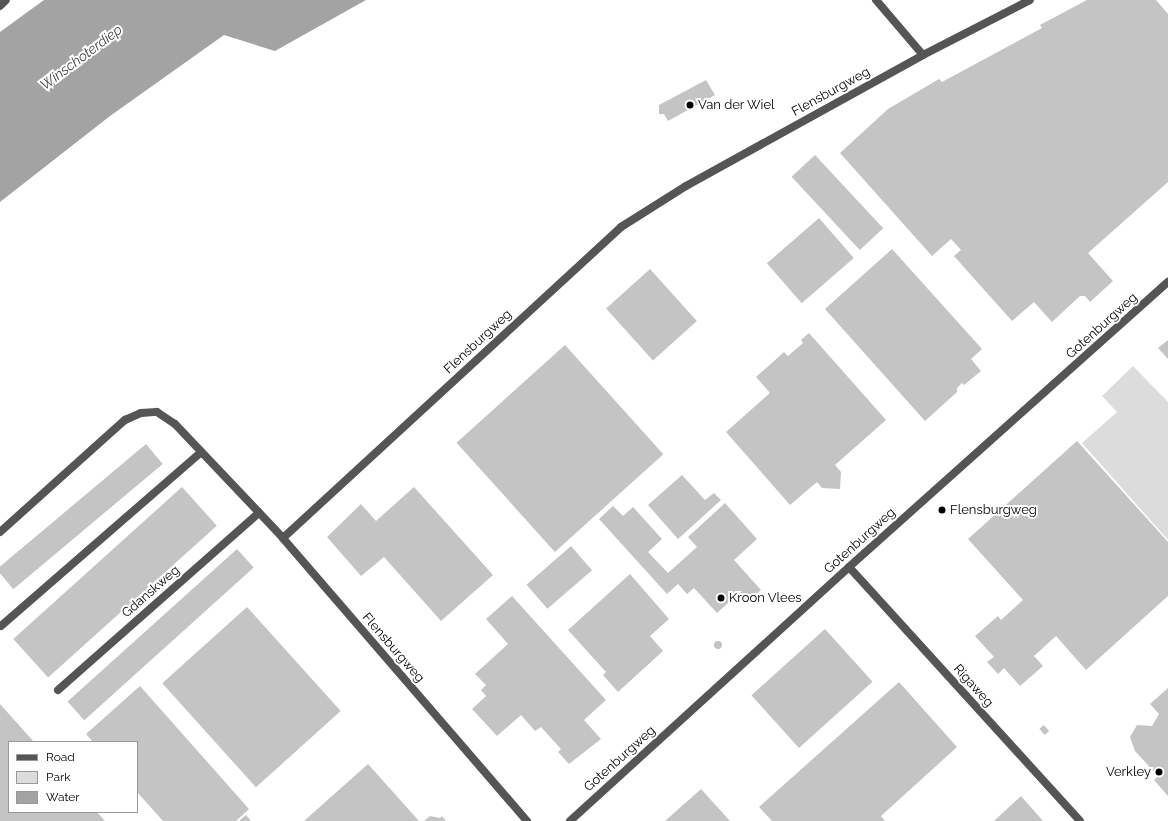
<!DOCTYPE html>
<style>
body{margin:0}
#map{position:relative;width:1168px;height:821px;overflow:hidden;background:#fff;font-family:Raleway,sans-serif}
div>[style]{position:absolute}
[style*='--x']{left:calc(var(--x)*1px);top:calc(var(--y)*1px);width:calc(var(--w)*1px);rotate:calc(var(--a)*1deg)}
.green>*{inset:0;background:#dcdcdc}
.water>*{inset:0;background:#a3a3a3}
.building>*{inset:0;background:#c4c4c4;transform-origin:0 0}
.round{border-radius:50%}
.service>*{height:8px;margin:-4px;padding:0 4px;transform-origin:4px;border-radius:4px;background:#555}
.minor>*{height:8px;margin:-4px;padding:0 4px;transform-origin:4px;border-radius:4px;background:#555}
.tertiary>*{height:8px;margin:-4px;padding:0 4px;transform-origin:4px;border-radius:4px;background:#555}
.dots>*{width:11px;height:11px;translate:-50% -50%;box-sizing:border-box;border:2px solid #fff;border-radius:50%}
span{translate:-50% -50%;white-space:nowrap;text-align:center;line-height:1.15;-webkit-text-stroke:4px #fff;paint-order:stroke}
.street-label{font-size:13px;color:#000}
.poi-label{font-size:13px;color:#000}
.left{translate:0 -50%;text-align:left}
.right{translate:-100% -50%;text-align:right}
.water-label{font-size:14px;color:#444;font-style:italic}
.legend{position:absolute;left:8px;top:741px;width:130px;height:72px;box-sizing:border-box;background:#fff;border:1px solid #999;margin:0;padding:5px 7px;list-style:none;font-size:12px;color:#000}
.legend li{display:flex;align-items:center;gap:8px;height:20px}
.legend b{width:20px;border:1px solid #999}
</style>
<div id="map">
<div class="green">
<div style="clip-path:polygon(1133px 366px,1168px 402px,1168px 540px,1082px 443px,1117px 412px,1102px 396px)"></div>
</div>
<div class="water">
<div style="clip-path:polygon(44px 0,366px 0,275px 51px,224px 35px,110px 116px,0 202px,0 32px)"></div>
</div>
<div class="building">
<div style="clip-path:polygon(1087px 0,1156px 0,1168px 14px,1168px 182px,1088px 253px,1113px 281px,1090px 302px,1085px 296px,1080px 296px,1052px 322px,1034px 302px,1012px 321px,954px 256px,961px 250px,951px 239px,932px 256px,840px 153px,888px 109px,939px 79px,942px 82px,1042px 28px,1040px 25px)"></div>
<div style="clip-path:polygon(706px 80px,715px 95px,668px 121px,664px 114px,659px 114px,659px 105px)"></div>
<div style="left:815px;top:155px;width:100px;height:32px;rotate:47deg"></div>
<div style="left:819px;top:218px;width:53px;height:69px;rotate:49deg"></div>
<div style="clip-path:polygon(892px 249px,982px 349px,971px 359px,981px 371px,964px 385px,962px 383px,957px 388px,957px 392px,925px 421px,825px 309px)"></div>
<div style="left:650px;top:269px;width:70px;height:59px;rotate:48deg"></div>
<div style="clip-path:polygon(809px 333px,886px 420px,835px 465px,841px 472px,840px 489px,822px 488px,817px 482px,790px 505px,726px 432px,770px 393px,756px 377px,784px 352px,788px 356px,803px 343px,801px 340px)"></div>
<div style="clip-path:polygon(1168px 340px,1168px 359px,1158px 348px)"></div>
<div style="left:565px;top:345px;width:147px;height:146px;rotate:48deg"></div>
<div style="clip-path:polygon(1077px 441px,1168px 542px,1168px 596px,1086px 670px,1056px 636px,1034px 656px,1043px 666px,1020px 686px,1004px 668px,998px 674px,987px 662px,994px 657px,975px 636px,998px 616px,1001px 620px,1023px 600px,968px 539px)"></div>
<div style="left:146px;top:444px;width:26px;height:195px;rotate:50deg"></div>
<div style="clip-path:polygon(682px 475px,705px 500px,714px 493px,721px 500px,678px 539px,648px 505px)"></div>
<div style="left:182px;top:487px;width:52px;height:227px;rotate:48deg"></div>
<div style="clip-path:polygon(414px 487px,493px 575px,441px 621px,384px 557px,361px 576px,327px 537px,361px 504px,376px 521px)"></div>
<div style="clip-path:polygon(725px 503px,757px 539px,734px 560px,761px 590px,747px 602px,739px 593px,717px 613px,694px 588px,687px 594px,678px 584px,667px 594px,599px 519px,613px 506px,623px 516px,633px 507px,662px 539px,648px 552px,668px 573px,697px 547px,688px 537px)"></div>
<div style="left:571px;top:546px;width:32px;height:59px;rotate:49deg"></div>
<div style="left:237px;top:549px;width:25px;height:228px;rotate:48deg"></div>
<div style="clip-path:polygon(630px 574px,669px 619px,650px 636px,663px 651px,618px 692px,603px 675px,606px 672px,568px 630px)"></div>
<div style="clip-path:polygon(512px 596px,606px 700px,584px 720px,601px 739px,569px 764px,558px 752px,561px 749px,541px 727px,535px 731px,521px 715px,497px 736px,472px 709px,486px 696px,481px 690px,486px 685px,475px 674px,508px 644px,486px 619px)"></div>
<div style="left:247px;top:607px;width:140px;height:114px;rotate:48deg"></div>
<div style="left:825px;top:629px;width:71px;height:99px;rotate:48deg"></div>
<div class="round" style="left:714px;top:641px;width:8px;height:8px"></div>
<div style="clip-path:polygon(899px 682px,957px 747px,881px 816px,885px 821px,772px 821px,759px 807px)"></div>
<div style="clip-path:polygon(140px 686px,249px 809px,236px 821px,163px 821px,137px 792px,137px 742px,93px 742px,86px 734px)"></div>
<div style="clip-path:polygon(1168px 688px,1168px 796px,1154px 780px,1158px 776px,1135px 751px,1130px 737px,1137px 725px,1152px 726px,1159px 714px,1150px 704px)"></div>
<div style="clip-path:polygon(0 704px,34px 742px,9px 742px,9px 812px,97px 812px,105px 821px,0 821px)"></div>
<div style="left:1044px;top:725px;width:8px;height:6px;rotate:50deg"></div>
<div style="clip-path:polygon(368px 764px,419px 821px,304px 821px)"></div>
<div style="clip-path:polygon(701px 789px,730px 821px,665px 821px)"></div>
<div style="clip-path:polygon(1021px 796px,1043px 821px,994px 821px)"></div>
<div style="clip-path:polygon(246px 815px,251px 821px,239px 821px)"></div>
<div style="clip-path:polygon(430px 816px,440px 818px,442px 816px,446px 821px,424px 821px)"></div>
</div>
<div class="service">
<div style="--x:1;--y:626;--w:265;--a:-41"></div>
<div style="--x:58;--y:690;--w:268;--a:-41.4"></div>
</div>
<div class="minor">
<div style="--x:876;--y:0;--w:72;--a:49.5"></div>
<div style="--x:0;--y:6;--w:8;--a:-45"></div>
<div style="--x:0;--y:532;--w:168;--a:-41.9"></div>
<div style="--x:125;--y:420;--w:17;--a:-24"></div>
<div style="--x:141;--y:413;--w:16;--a:-4"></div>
<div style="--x:157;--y:412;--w:22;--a:34"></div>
<div style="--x:175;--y:424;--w:157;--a:46.5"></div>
<div style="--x:849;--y:567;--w:343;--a:47.7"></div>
<div style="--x:527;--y:821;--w:374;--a:-130.8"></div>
<div style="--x:283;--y:538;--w:459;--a:-42.6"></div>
<div style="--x:621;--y:227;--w:77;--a:-32.2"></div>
<div style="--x:686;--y:186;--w:271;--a:-28.9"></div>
<div style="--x:923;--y:55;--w:120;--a:-27.2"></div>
</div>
<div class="tertiary">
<div style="--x:570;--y:821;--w:377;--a:-42.3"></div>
<div style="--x:849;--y:567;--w:428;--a:-41.8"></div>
</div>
<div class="dots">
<div style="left:690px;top:105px;background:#000"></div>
<div style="left:942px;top:510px;background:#000"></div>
<div style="left:721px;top:598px;background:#000"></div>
<div style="left:1159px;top:772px;background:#000"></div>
</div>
<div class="street-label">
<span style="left:831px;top:92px;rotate:-29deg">Flensburgweg</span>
<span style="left:1102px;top:326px;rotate:-42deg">Gotenburgweg</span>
<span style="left:478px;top:342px;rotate:-43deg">Flensburgweg</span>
<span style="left:860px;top:541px;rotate:-42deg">Gotenburgweg</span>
<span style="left:151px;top:592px;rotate:-41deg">Gdanskweg</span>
<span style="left:393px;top:648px;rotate:49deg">Flensburgweg</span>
<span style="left:973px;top:686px;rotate:48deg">Rigaweg</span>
<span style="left:620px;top:759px;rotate:-42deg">Gotenburgweg</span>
</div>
<div class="poi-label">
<span class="left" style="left:698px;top:105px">Van der Wiel</span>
<span class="left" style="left:950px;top:510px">Flensburgweg</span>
<span class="left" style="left:729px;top:598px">Kroon Vlees</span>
<span class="right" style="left:1151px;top:772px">Verkley</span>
</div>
<div class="water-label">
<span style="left:81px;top:57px;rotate:-37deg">Winschoterdiep</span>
</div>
<ul class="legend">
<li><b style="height:5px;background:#555"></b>Road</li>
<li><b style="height:11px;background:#dcdcdc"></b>Park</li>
<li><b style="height:11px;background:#a3a3a3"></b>Water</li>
</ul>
</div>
